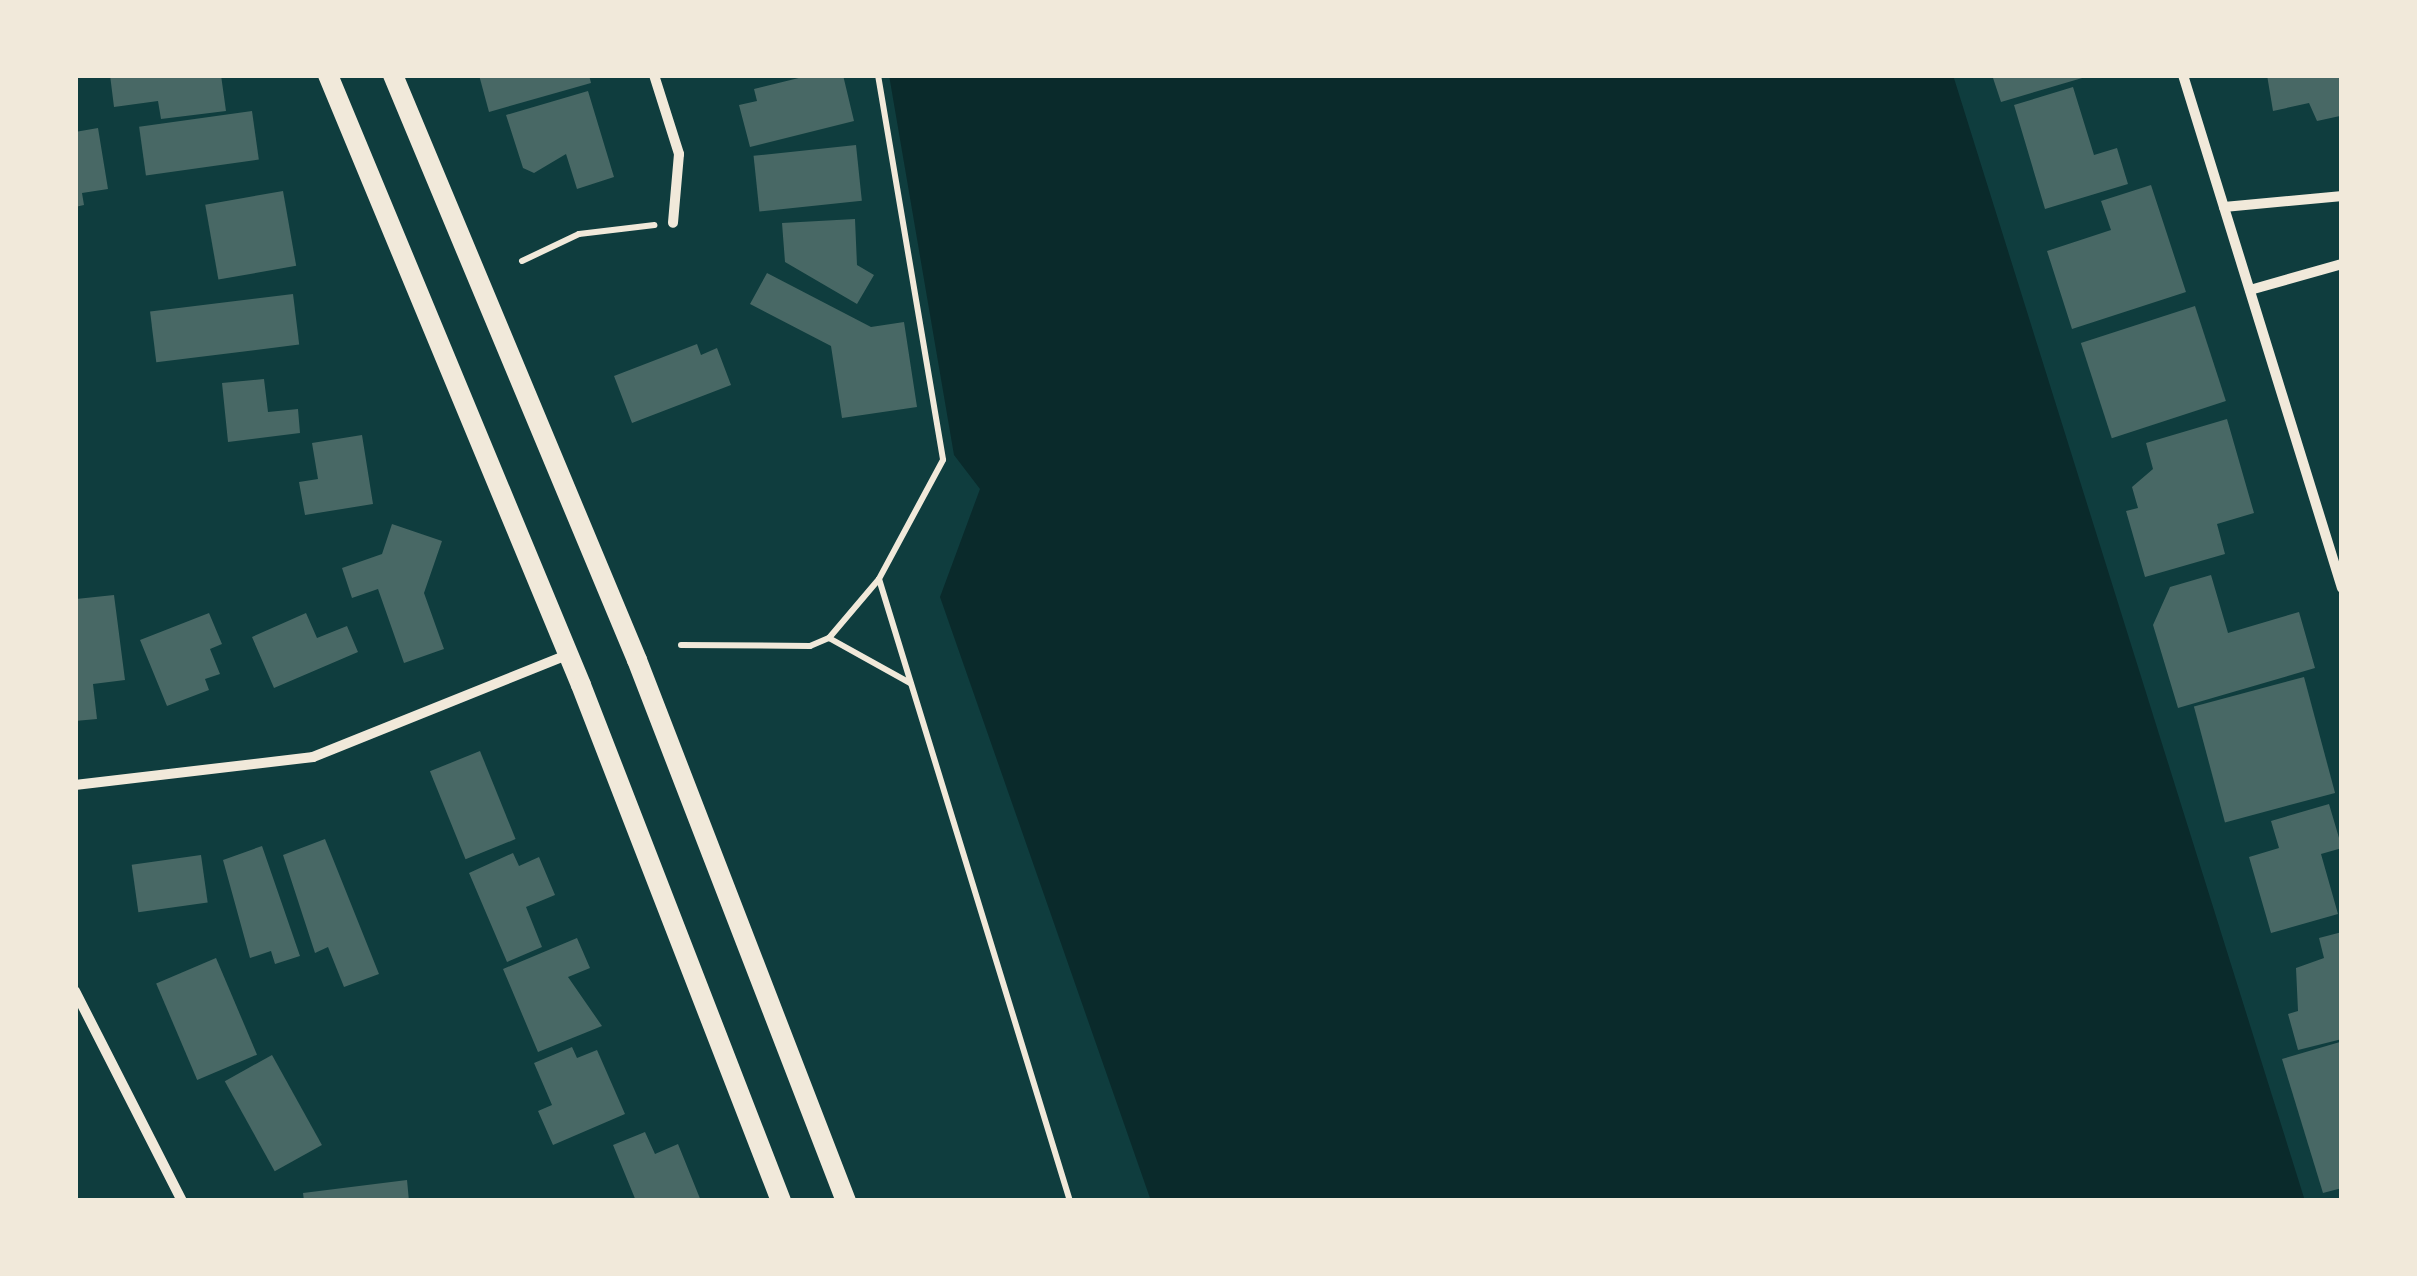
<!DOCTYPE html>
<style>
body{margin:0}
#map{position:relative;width:2417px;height:1276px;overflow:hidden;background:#0f3d3e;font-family:"Roboto Condensed",sans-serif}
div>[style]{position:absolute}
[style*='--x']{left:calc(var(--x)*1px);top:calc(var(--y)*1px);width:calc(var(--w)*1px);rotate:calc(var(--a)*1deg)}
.water>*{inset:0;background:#0a2a2b}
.building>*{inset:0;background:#486865;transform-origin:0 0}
.path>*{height:6px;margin:-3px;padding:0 3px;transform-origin:3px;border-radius:3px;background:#f1e9da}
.minor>*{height:10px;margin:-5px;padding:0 5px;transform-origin:5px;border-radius:5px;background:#f1e9da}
.secondary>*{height:20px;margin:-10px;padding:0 10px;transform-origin:10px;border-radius:10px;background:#f1e9da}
span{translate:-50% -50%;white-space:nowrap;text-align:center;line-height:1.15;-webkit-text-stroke:8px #f1e9da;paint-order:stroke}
.frame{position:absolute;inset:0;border:78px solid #f1e9da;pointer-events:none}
</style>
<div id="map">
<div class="water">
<div style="clip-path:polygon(889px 75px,1953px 75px,2305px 1201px,1151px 1201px,940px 597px,980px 489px,954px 455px)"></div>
</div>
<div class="building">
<div style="clip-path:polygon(110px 75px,221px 75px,226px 111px,161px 119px,158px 101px,114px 107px)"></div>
<div style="clip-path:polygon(479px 75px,589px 75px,591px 83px,489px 112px)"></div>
<div style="clip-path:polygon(811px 75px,843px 75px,854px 121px,750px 147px,739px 105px,757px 101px,754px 89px)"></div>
<div style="clip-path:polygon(1992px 75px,2088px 75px,2089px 76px,2001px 102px)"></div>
<div style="clip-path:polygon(2267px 75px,2342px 75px,2340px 116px,2317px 121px,2309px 103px,2273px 111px)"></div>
<div style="clip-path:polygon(2073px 87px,2094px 155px,2117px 148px,2128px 184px,2045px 209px,2014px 105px)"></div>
<div style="clip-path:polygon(588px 91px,614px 177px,577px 189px,566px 154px,534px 173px,523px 168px,506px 115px)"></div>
<div style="left:252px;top:111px;width:49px;height:114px;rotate:82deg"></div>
<div style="clip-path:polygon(98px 128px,108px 189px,82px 193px,84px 205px,75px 207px,75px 132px)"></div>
<div style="left:856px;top:145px;width:56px;height:103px;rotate:84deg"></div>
<div style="clip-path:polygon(2151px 185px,2186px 292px,2072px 329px,2047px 251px,2111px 230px,2101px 201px)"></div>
<div style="left:283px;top:191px;width:76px;height:79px;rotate:80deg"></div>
<div style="clip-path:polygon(855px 219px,857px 265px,874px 275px,857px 304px,785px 262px,782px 223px)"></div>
<div style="clip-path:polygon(767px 273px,871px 327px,904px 322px,917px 407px,842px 418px,831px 346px,750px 304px)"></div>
<div style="left:293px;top:294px;width:51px;height:144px;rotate:83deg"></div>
<div style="left:2195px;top:306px;width:100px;height:120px;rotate:72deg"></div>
<div style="clip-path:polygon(697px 344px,701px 355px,717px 348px,731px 385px,632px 423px,614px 376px)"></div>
<div style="clip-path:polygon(264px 379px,268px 412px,298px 409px,300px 433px,228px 442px,222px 383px)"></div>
<div style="clip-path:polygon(2227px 419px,2254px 513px,2217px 524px,2225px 554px,2145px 577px,2126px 511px,2138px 508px,2132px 487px,2153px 469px,2146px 443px)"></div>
<div style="clip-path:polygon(362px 435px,373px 504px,305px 515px,299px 482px,318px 479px,312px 443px)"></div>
<div style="clip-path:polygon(392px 524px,442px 541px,424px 593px,444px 649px,404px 663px,378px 589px,352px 598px,342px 568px,382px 554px)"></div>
<div style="clip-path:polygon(2211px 575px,2228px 633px,2299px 612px,2315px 668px,2178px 708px,2153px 625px,2170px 587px)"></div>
<div style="clip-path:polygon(114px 595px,125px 680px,93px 684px,97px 719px,75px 721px,76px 599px)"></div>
<div style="clip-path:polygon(209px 613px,222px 644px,210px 649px,220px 674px,205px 679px,209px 690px,167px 706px,140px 640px)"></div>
<div style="clip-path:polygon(306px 613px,317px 638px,347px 626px,358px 652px,274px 688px,252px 637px)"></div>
<div style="left:2304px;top:677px;width:120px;height:114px;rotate:75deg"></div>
<div style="left:480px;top:751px;width:95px;height:54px;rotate:68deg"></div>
<div style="clip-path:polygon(2329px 804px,2342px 848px,2321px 854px,2338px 914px,2271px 933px,2249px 857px,2279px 848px,2271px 821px)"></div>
<div style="clip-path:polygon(325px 839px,379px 974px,344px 987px,328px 947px,315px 953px,283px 855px)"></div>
<div style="clip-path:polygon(262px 846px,300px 956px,275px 964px,271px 951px,250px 958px,223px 860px)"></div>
<div style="clip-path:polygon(513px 853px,519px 866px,539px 857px,555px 895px,526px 907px,542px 947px,507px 962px,469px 873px)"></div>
<div style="left:201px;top:855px;width:48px;height:70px;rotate:82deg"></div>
<div style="clip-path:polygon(2342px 932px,2342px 1039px,2298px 1050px,2288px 1014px,2298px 1011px,2296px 968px,2324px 958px,2319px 938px)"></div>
<div style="clip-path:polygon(577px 938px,590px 968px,568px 977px,602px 1026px,538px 1052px,503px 969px)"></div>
<div style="left:216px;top:958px;width:105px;height:65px;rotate:67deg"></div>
<div style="clip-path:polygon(2340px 1042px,2342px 1188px,2323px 1193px,2282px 1059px)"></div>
<div style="clip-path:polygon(572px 1047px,577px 1058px,597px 1050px,625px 1114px,553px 1145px,538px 1111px,552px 1105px,534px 1063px)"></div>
<div style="left:272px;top:1055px;width:103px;height:54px;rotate:61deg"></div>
<div style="clip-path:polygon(645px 1132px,655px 1154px,678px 1144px,701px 1201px,636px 1201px,613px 1145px)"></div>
<div style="clip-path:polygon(407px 1180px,409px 1201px,304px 1201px,303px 1193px)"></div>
</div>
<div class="path">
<div style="--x:878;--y:75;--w:390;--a:80.4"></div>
<div style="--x:943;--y:460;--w:135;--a:118.3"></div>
<div style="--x:879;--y:579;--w:651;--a:72.93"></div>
<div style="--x:522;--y:261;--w:63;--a:-25.3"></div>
<div style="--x:579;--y:234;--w:76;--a:-6.8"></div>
<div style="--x:829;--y:638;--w:93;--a:29.1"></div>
<div style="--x:681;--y:645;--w:129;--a:0.4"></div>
<div style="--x:810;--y:646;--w:21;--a:-23"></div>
<div style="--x:829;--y:638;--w:77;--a:-49.7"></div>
</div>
<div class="minor">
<div style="--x:654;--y:75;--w:83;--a:72.4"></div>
<div style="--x:679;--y:154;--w:69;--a:95"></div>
<div style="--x:2183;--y:75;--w:537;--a:72.78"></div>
<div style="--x:2224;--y:207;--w:119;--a:-5.3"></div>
<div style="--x:2250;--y:290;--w:96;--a:-15.8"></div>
<div style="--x:75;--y:785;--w:240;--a:-6.7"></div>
<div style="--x:313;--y:757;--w:274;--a:-21.9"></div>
<div style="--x:75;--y:991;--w:236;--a:63"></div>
</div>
<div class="secondary">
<div style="--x:328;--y:75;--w:660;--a:67.47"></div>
<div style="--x:581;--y:685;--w:553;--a:68.81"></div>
<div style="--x:393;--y:75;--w:634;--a:67.36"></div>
<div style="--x:637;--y:660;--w:580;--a:68.88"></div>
</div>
<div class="frame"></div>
</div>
